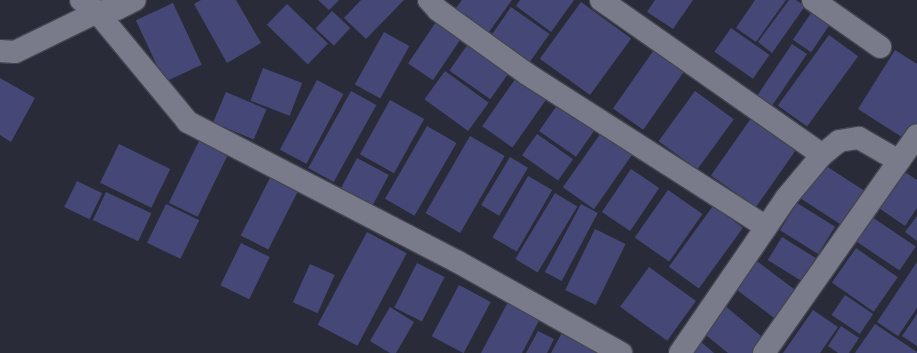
<!DOCTYPE html>
<style>
body{margin:0}
#map{position:relative;width:917px;height:353px;overflow:hidden;background:#2a2b38;font-family:Poppins,sans-serif}
div>[style]{position:absolute}
[style*='--x']{left:calc(var(--x)*1px);top:calc(var(--y)*1px);width:calc(var(--w)*1px);rotate:calc(var(--a)*1deg)}
.building>*{inset:0;background:#454877;transform-origin:0 0}
.roads{filter:drop-shadow(1px 0 #444650) drop-shadow(-1px 0 #444650) drop-shadow(0 1px #444650) drop-shadow(0 -1px #444650)}
.minor>*{height:22px;margin:-11px;padding:0 11px;transform-origin:11px;border-radius:11px;background:#797b8b}
span{translate:-50% -50%;white-space:nowrap;text-align:center;line-height:1.15;-webkit-text-stroke:4px #2a2b38;paint-order:stroke}
</style>
<div id="map">
<div class="building">
<div style="clip-path:polygon(201px 0,236px 0,261px 43px,227px 63px,194px 4px)"></div>
<div style="clip-path:polygon(318px 0,339px 0,329px 10px)"></div>
<div style="clip-path:polygon(361px 0,404px 0,366px 39px,344px 18px)"></div>
<div style="clip-path:polygon(462px 0,512px 0,486px 36px,453px 12px)"></div>
<div style="clip-path:polygon(520px 0,574px 0,551px 32px,516px 6px)"></div>
<div style="clip-path:polygon(655px 0,693px 0,673px 29px,647px 12px)"></div>
<div style="clip-path:polygon(755px 0,786px 0,756px 42px,736px 28px)"></div>
<div style="clip-path:polygon(789px 0,796px 0,805px 6px,772px 53px,758px 42px)"></div>
<div style="left:581px;top:2px;width:62px;height:70px;rotate:36deg"></div>
<div style="left:173px;top:3px;width:68px;height:41px;rotate:65deg"></div>
<div style="left:287px;top:4px;width:57px;height:29px;rotate:44deg"></div>
<div style="left:511px;top:7px;width:47px;height:38px;rotate:35deg"></div>
<div style="left:813px;top:10px;width:22px;height:36px;rotate:34deg"></div>
<div style="left:332px;top:11px;width:25px;height:24px;rotate:43deg"></div>
<div style="left:436px;top:22px;width:30px;height:50px;rotate:34deg"></div>
<div style="left:731px;top:28px;width:47px;height:29px;rotate:35deg"></div>
<div style="left:384px;top:32px;width:29px;height:60px;rotate:29deg"></div>
<div style="left:829px;top:35px;width:36px;height:87px;rotate:36deg"></div>
<div style="left:470px;top:41px;width:50px;height:36px;rotate:35deg"></div>
<div style="left:792px;top:44px;width:18px;height:62px;rotate:34deg"></div>
<div style="left:656px;top:47px;width:37px;height:75px;rotate:35deg"></div>
<div style="clip-path:polygon(895px 50px,917px 64px,917px 126px,908px 141px,858px 109px)"></div>
<div style="left:263px;top:68px;width:42px;height:35px;rotate:21deg"></div>
<div style="left:445px;top:71px;width:54px;height:35px;rotate:36deg"></div>
<div style="clip-path:polygon(0 78px,35px 98px,11px 142px,0 135px)"></div>
<div style="left:516px;top:78px;width:37px;height:59px;rotate:35deg"></div>
<div style="left:317px;top:80px;width:30px;height:79px;rotate:28deg"></div>
<div style="left:351px;top:91px;width:29px;height:88px;rotate:29deg"></div>
<div style="left:695px;top:91px;width:48px;height:62px;rotate:36deg"></div>
<div style="left:226px;top:92px;width:44px;height:33px;rotate:23deg"></div>
<div style="left:390px;top:100px;width:39px;height:62px;rotate:29deg"></div>
<div style="left:558px;top:104px;width:45px;height:33px;rotate:35deg"></div>
<div style="left:754px;top:114px;width:55px;height:75px;rotate:35deg"></div>
<div style="left:427px;top:126px;width:34px;height:84px;rotate:30deg"></div>
<div style="left:603px;top:130px;width:38px;height:70px;rotate:35deg"></div>
<div style="left:537px;top:134px;width:44px;height:26px;rotate:35deg"></div>
<div style="left:470px;top:136px;width:40px;height:89px;rotate:30deg"></div>
<div style="left:200px;top:139px;width:32px;height:71px;rotate:26deg"></div>
<div style="left:119px;top:144px;width:57px;height:43px;rotate:26deg"></div>
<div style="left:510px;top:157px;width:21px;height:56px;rotate:31deg"></div>
<div style="left:357px;top:158px;width:36px;height:35px;rotate:28deg"></div>
<div style="left:820px;top:162px;width:57px;height:41px;rotate:33deg"></div>
<div style="clip-path:polygon(897px 167px,917px 180px,917px 208px,905px 226px,873px 204px)"></div>
<div style="left:631px;top:169px;width:34px;height:52px;rotate:34deg"></div>
<div style="left:272px;top:174px;width:31px;height:69px;rotate:27deg"></div>
<div style="left:528px;top:176px;width:28px;height:71px;rotate:30deg"></div>
<div style="left:77px;top:181px;width:28px;height:29px;rotate:26deg"></div>
<div style="left:668px;top:190px;width:42px;height:58px;rotate:35deg"></div>
<div style="left:106px;top:192px;width:50px;height:31px;rotate:25deg"></div>
<div style="left:555px;top:193px;width:26px;height:77px;rotate:31deg"></div>
<div style="left:797px;top:203px;width:45px;height:32px;rotate:32deg"></div>
<div style="left:166px;top:204px;width:37px;height:43px;rotate:26deg"></div>
<div style="left:581px;top:204px;width:19px;height:77px;rotate:28deg"></div>
<div style="left:713px;top:206px;width:37px;height:75px;rotate:36deg"></div>
<div style="left:866px;top:213px;width:60px;height:29px;rotate:34deg"></div>
<div style="clip-path:polygon(917px 216px,917px 241px,905px 232px)"></div>
<div style="left:595px;top:229px;width:34px;height:68px;rotate:26deg"></div>
<div style="left:367px;top:232px;width:45px;height:105px;rotate:28deg"></div>
<div style="left:782px;top:237px;width:40px;height:27px;rotate:32deg"></div>
<div style="left:241px;top:243px;width:32px;height:47px;rotate:26deg"></div>
<div style="left:856px;top:248px;width:51px;height:42px;rotate:35deg"></div>
<div style="left:754px;top:259px;width:55px;height:35px;rotate:37deg"></div>
<div style="clip-path:polygon(917px 262px,917px 308px,898px 336px,877px 322px)"></div>
<div style="left:417px;top:263px;width:31px;height:50px;rotate:27deg"></div>
<div style="left:310px;top:264px;width:27px;height:42px;rotate:24deg"></div>
<div style="left:649px;top:267px;width:58px;height:49px;rotate:36deg"></div>
<div style="left:459px;top:285px;width:36px;height:58px;rotate:28deg"></div>
<div style="left:845px;top:295px;width:34px;height:24px;rotate:34deg"></div>
<div style="clip-path:polygon(509px 300px,541px 317px,522px 353px,481px 353px)"></div>
<div style="clip-path:polygon(724px 305px,767px 341px,758px 353px,728px 353px,702px 332px)"></div>
<div style="clip-path:polygon(390px 307px,414px 322px,396px 353px,390px 353px,370px 341px)"></div>
<div style="clip-path:polygon(813px 310px,838px 327px,820px 353px,783px 353px)"></div>
<div style="clip-path:polygon(917px 314px,917px 346px,902px 336px)"></div>
<div style="clip-path:polygon(875px 324px,917px 352px,917px 353px,855px 353px)"></div>
<div style="clip-path:polygon(841px 326px,859px 338px,849px 353px,838px 353px,828px 346px)"></div>
<div style="clip-path:polygon(565px 327px,615px 353px,551px 353px)"></div>
<div style="clip-path:polygon(538px 331px,554px 339px,547px 353px,526px 353px)"></div>
<div style="clip-path:polygon(701px 342px,714px 353px,693px 353px)"></div>
</div>
<div class="roads">
<div class="minor">
<div style="--x:81;--y:0;--w:20;--a:37"></div>
<div style="--x:97;--y:12;--w:143;--a:50.4"></div>
<div style="--x:188;--y:122;--w:304;--a:27.4"></div>
<div style="--x:458;--y:262;--w:187;--a:29.2"></div>
<div style="--x:429;--y:0;--w:13;--a:48"></div>
<div style="--x:438;--y:10;--w:110;--a:35.7"></div>
<div style="--x:527;--y:74;--w:284;--a:32.6"></div>
<div style="--x:601;--y:0;--w:270;--a:35"></div>
<div style="--x:813;--y:0;--w:82;--a:35"></div>
<div style="--x:0;--y:51;--w:15;--a:4"></div>
<div style="--x:15;--y:52;--w:91;--a:-26"></div>
<div style="--x:97;--y:12;--w:20;--a:-9"></div>
<div style="--x:117;--y:9;--w:20;--a:-27"></div>
<div style="--x:680;--y:353;--w:188;--a:-55.6"></div>
<div style="--x:786;--y:198;--w:56;--a:-50.1"></div>
<div style="--x:822;--y:155;--w:22;--a:-39"></div>
<div style="--x:839;--y:141;--w:20;--a:-9"></div>
<div style="--x:859;--y:138;--w:46;--a:29.9"></div>
<div style="--x:764;--y:353;--w:266;--a:-54.9"></div>
</div>
</div>
</div>
